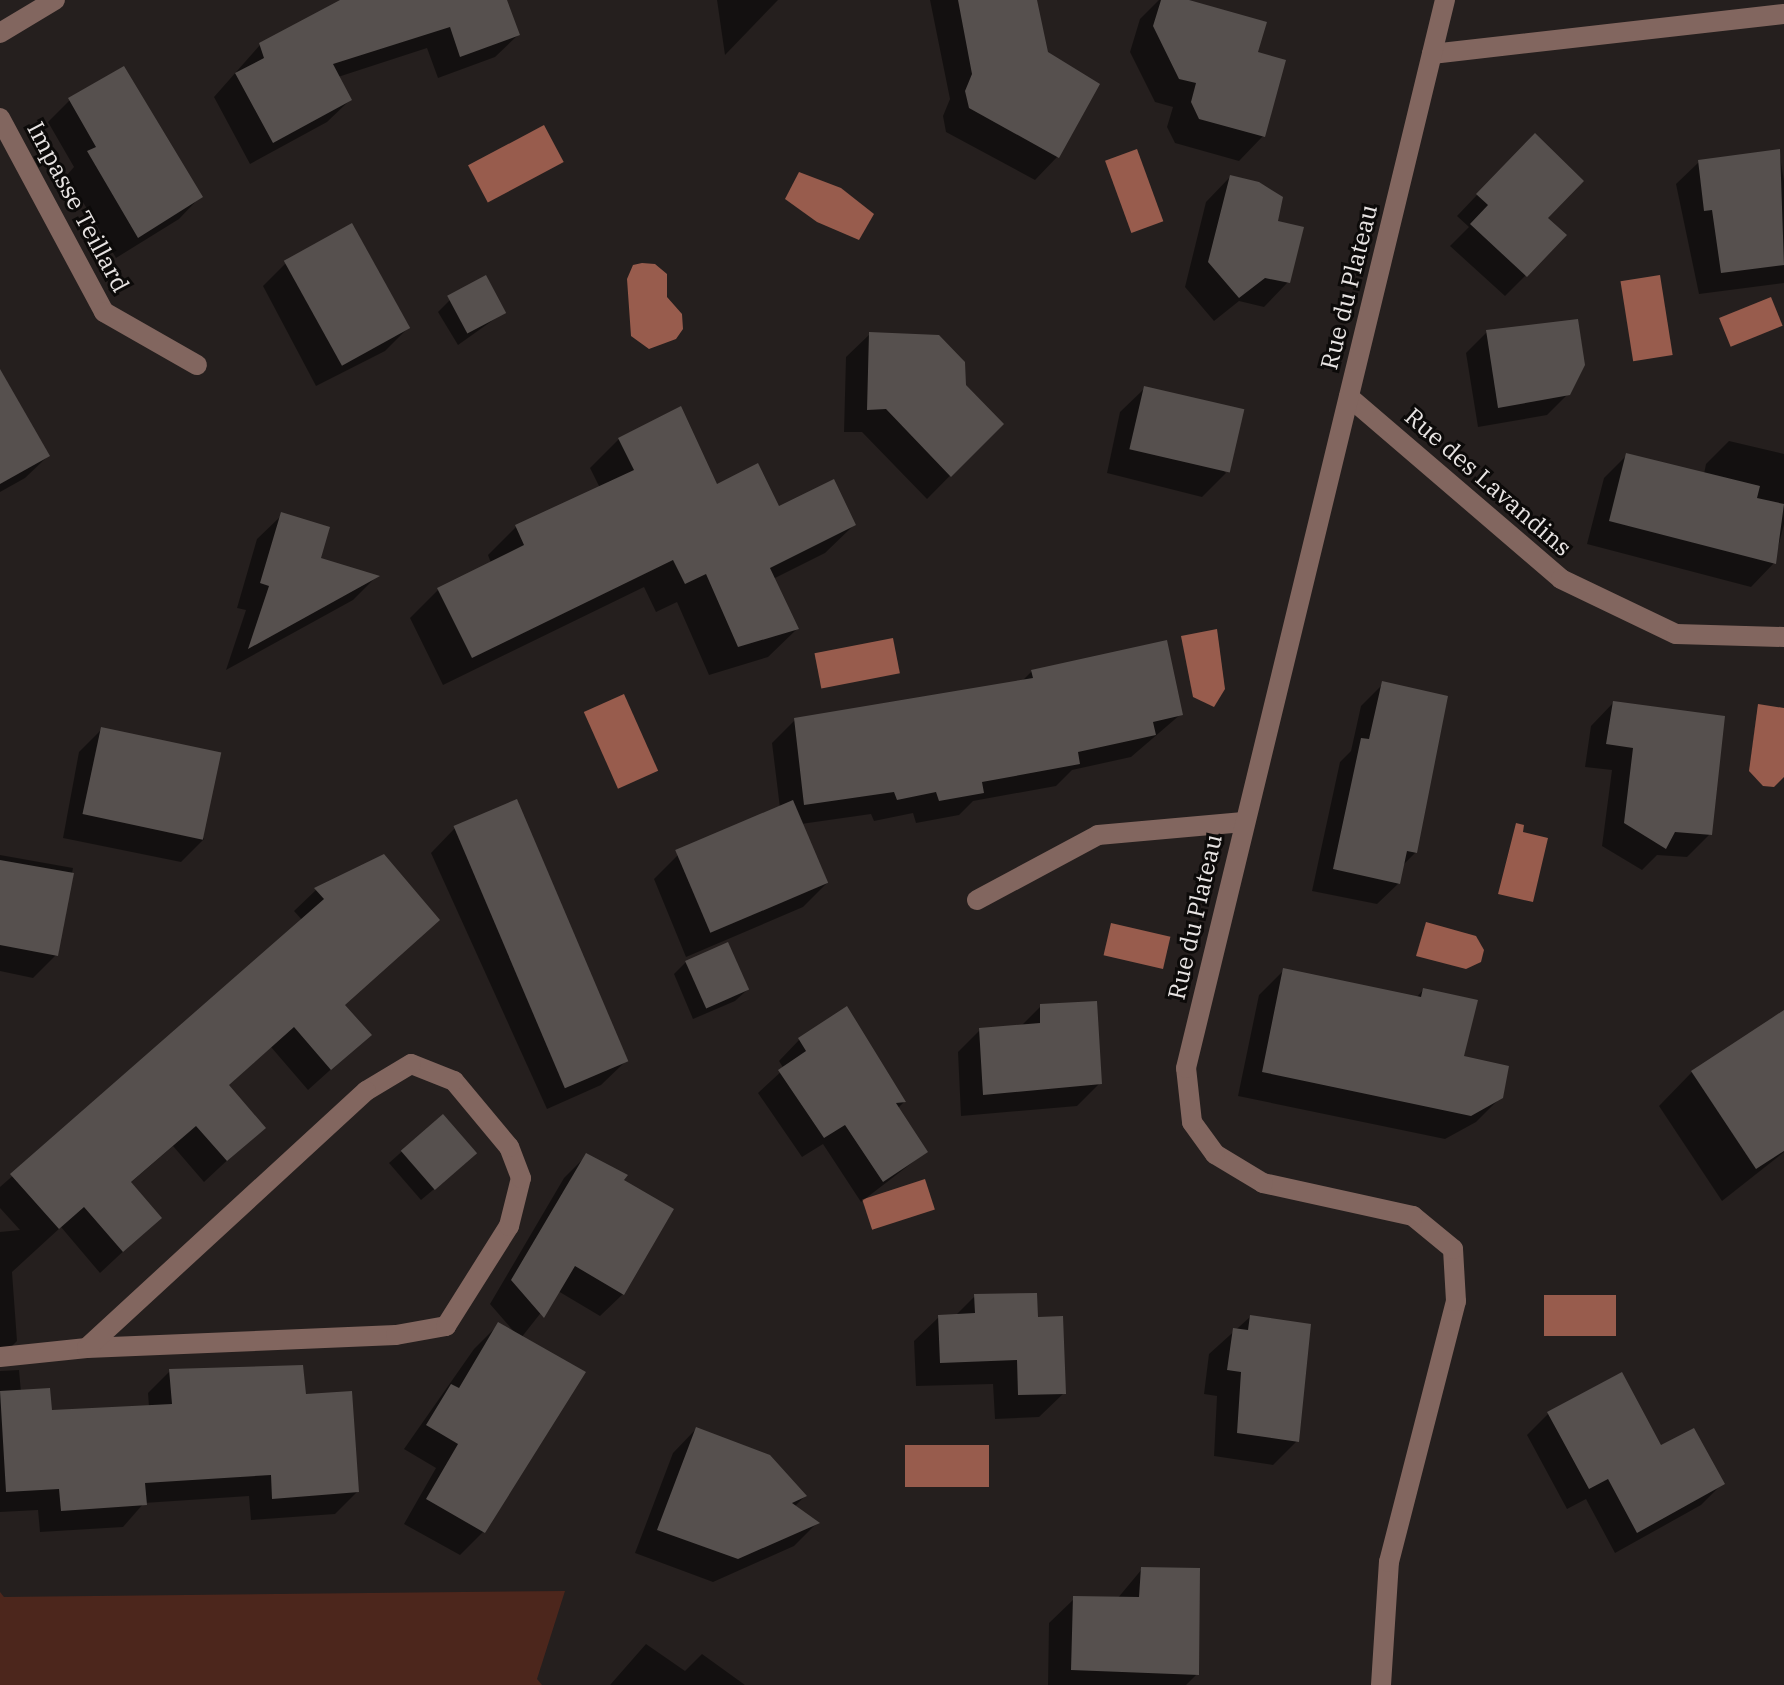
<!DOCTYPE html>
<style>
body{margin:0}
#map{position:relative;width:1784px;height:1685px;overflow:hidden;background:#251f1e;font-family:"IBM Plex Serif",serif}
div>[style]{position:absolute}
[style*='--x']{left:calc(var(--x)*1px);top:calc(var(--y)*1px);width:calc(var(--w)*1px);rotate:calc(var(--a)*1deg)}
.green>*{inset:0;background:#4c261c}
.water>*{inset:0;background:#985c4d;transform-origin:0 0}
.shadow>*{inset:0;background:#0007}
.building>*{inset:0;background:#56504e;transform-origin:0 0}
.minor>*{height:20px;margin:-10px;padding:0 10px;transform-origin:10px;border-radius:10px;background:#82665f}
span{translate:-50% -50%;white-space:nowrap;text-align:center;line-height:1.15;-webkit-text-stroke:6px #0c0a09;paint-order:stroke}
.street-label{font-size:24px;color:#e8e4e3}
</style>
<div id="map">
<div class="green">
<div style="clip-path:polygon(565px 1591px,537px 1679px,542px 1685px,0 1685px,0 1592px,4px 1597px)"></div>
</div>
<div class="water">
<div style="left:544px;top:125px;width:42px;height:86px;rotate:62deg"></div>
<div style="left:1137px;top:149px;width:77px;height:34px;rotate:70deg"></div>
<div style="clip-path:polygon(799px 172px,841px 188px,874px 214px,859px 240px,817px 222px,785px 199px)"></div>
<div style="clip-path:polygon(642px 263px,655px 264px,667px 274px,667px 297px,682px 314px,683px 329px,676px 339px,649px 349px,631px 336px,627px 279px,633px 265px)"></div>
<div style="left:1660px;top:275px;width:81px;height:40px;rotate:81deg"></div>
<div style="left:1771px;top:297px;width:31px;height:56px;rotate:68deg"></div>
<div style="clip-path:polygon(1217px 629px,1225px 689px,1214px 707px,1193px 697px,1181px 636px)"></div>
<div style="left:893px;top:638px;width:36px;height:80px;rotate:79deg"></div>
<div style="left:624px;top:694px;width:84px;height:44px;rotate:66deg"></div>
<div style="clip-path:polygon(1758px 704px,1784px 708px,1784px 777px,1774px 787px,1763px 786px,1749px 771px)"></div>
<div style="clip-path:polygon(1516px 823px,1524px 825px,1523px 832px,1548px 838px,1533px 902px,1498px 894px)"></div>
<div style="clip-path:polygon(1426px 922px,1476px 936px,1484px 950px,1481px 962px,1466px 969px,1416px 956px)"></div>
<div style="left:1111px;top:923px;width:61px;height:33px;rotate:13deg"></div>
<div style="left:925px;top:1179px;width:32px;height:66px;rotate:72deg"></div>
<div style="left:1616px;top:1295px;width:41px;height:72px;rotate:90deg"></div>
<div style="left:905px;top:1445px;width:84px;height:42px"></div>
</div>
<div class="shadow">
<div style="clip-path:polygon(344px 0,505px 0,518px 35px,495px 57px,438px 78px,427px 48px,338px 77px,350px 100px,327px 122px,250px 164px,214px 97px,260px 45px)"></div>
<div style="clip-path:polygon(717px 0,778px 0,725px 55px)"></div>
<div style="clip-path:polygon(930px 0,1027px 0,1058px 156px,1035px 180px,946px 132px,943px 116px,950px 99px)"></div>
<div style="clip-path:polygon(1159px 0,1181px 0,1256px 53px,1263px 136px,1239px 161px,1175px 143px,1167px 127px,1173px 107px,1155px 102px,1130px 52px,1140px 19px)"></div>
<div style="clip-path:polygon(70px 100px,200px 197px,179px 219px,116px 258px,67px 175px,74px 167px,48px 122px)"></div>
<div style="clip-path:polygon(1779px 151px,1784px 181px,1784px 283px,1699px 294px,1676px 184px,1699px 162px)"></div>
<div style="clip-path:polygon(1514px 156px,1545px 218px,1526px 275px,1505px 296px,1450px 246px,1469px 227px,1457px 216px)"></div>
<div style="clip-path:polygon(1230px 177px,1275px 222px,1288px 282px,1264px 307px,1239px 301px,1214px 321px,1185px 287px,1206px 202px)"></div>
<div style="clip-path:polygon(286px 263px,408px 328px,385px 351px,316px 386px,263px 286px)"></div>
<div style="clip-path:polygon(450px 300px,503px 313px,458px 345px,438px 312px)"></div>
<div style="clip-path:polygon(1487px 332px,1568px 394px,1547px 415px,1478px 427px,1466px 353px)"></div>
<div style="clip-path:polygon(870px 334px,964px 386px,1001px 424px,927px 499px,862px 432px,844px 432px,846px 357px)"></div>
<div style="clip-path:polygon(0 371px,48px 456px,25px 478px,0 492px)"></div>
<div style="clip-path:polygon(1145px 388px,1226px 473px,1202px 497px,1107px 473px,1120px 412px)"></div>
<div style="clip-path:polygon(619px 439px,716px 487px,779px 508px,854px 525px,825px 553px,773px 579px,797px 629px,768px 657px,709px 675px,677px 602px,656px 612px,644px 587px,443px 685px,410px 618px,438px 590px,491px 563px,488px 555px,516px 527px,600px 488px,590px 468px)"></div>
<div style="clip-path:polygon(1729px 441px,1784px 454px,1784px 524px,1774px 563px,1751px 587px,1587px 544px,1604px 478px,1627px 455px,1704px 474px,1706px 464px)"></div>
<div style="clip-path:polygon(282px 515px,319px 559px,376px 577px,353px 600px,226px 670px,246px 610px,237px 608px,257px 539px)"></div>
<div style="clip-path:polygon(1032px 671px,1181px 714px,1131px 757px,1072px 770px,1056px 786px,973px 801px,959px 815px,916px 823px,913px 813px,874px 821px,871px 814px,801px 824px,827px 883px,803px 907px,686px 957px,654px 879px,678px 855px,780px 808px,772px 743px,795px 720px,1022px 681px)"></div>
<div style="clip-path:polygon(1383px 684px,1416px 852px,1402px 866px,1399px 883px,1377px 904px,1312px 891px,1340px 762px,1351px 751px,1361px 706px)"></div>
<div style="clip-path:polygon(1613px 703px,1710px 834px,1687px 857px,1657px 855px,1642px 870px,1602px 846px,1612px 770px,1585px 767px,1591px 726px)"></div>
<div style="clip-path:polygon(102px 729px,204px 839px,181px 862px,63px 838px,79px 752px)"></div>
<div style="clip-path:polygon(516px 802px,626px 1061px,601px 1085px,547px 1109px,431px 853px,455px 828px)"></div>
<div style="clip-path:polygon(0 855px,73px 868px,56px 955px,33px 978px,0 971px)"></div>
<div style="clip-path:polygon(383px 857px,343px 1006px,369px 1035px,308px 1090px,271px 1047px,227px 1086px,263px 1127px,204px 1182px,173px 1146px,129px 1184px,159px 1218px,100px 1273px,61px 1227px,12px 1272px,17px 1341px,0 1358px,0 1232px,20px 1230px,0 1208px,0 1187px,303px 921px,294px 911px,316px 890px)"></div>
<div style="clip-path:polygon(727px 944px,747px 990px,735px 1001px,693px 1019px,674px 974px,686px 962px)"></div>
<div style="clip-path:polygon(1284px 970px,1416px 998px,1423px 990px,1461px 1058px,1501px 1097px,1476px 1122px,1445px 1139px,1238px 1096px,1259px 995px)"></div>
<div style="clip-path:polygon(1041px 1006px,1100px 1083px,1077px 1106px,961px 1116px,958px 1052px,980px 1030px,1020px 1027px)"></div>
<div style="clip-path:polygon(1784px 1012px,1784px 1152px,1722px 1201px,1659px 1106px,1692px 1072px)"></div>
<div style="clip-path:polygon(800px 1039px,904px 1102px,897px 1109px,926px 1152px,861px 1202px,823px 1144px,802px 1157px,758px 1093px,784px 1069px,779px 1061px)"></div>
<div style="clip-path:polygon(442px 1116px,463px 1165px,421px 1200px,389px 1163px)"></div>
<div style="clip-path:polygon(586px 1156px,621px 1181px,623px 1294px,600px 1316px,558px 1291px,521px 1338px,484px 1531px,460px 1555px,404px 1524px,436px 1468px,404px 1449px,474px 1349px,498px 1325px,517px 1335px,490px 1304px,564px 1178px)"></div>
<div style="clip-path:polygon(975px 1296px,1036px 1319px,1064px 1393px,1039px 1417px,995px 1419px,993px 1384px,916px 1386px,914px 1341px,939px 1317px,955px 1316px)"></div>
<div style="clip-path:polygon(1250px 1317px,1297px 1441px,1273px 1465px,1214px 1456px,1217px 1396px,1204px 1394px,1209px 1354px)"></div>
<div style="clip-path:polygon(19px 1370px,21px 1392px,51px 1412px,149px 1407px,148px 1393px,170px 1371px,305px 1396px,357px 1492px,335px 1514px,251px 1520px,249px 1496px,144px 1503px,123px 1527px,40px 1532px,38px 1510px,0 1512px,0 1371px)"></div>
<div style="clip-path:polygon(1549px 1413px,1661px 1448px,1722px 1484px,1701px 1505px,1615px 1553px,1586px 1499px,1567px 1509px,1527px 1435px)"></div>
<div style="clip-path:polygon(696px 1429px,805px 1496px,794px 1507px,817px 1523px,794px 1546px,713px 1582px,635px 1553px,673px 1453px)"></div>
<div style="clip-path:polygon(1142px 1569px,1197px 1674px,1186px 1685px,1048px 1685px,1049px 1623px,1074px 1599px,1117px 1599px)"></div>
<div style="clip-path:polygon(646px 1644px,685px 1671px,702px 1654px,745px 1685px,610px 1685px)"></div>
</div>
<div class="building">
<div style="clip-path:polygon(340px 0,507px 0,520px 35px,460px 57px,450px 27px,333px 64px,352px 100px,273px 143px,235px 73px,264px 58px,259px 43px)"></div>
<div style="clip-path:polygon(958px 0,1037px 0,1048px 52px,1100px 84px,1059px 158px,969px 108px,965px 91px,972px 74px)"></div>
<div style="clip-path:polygon(1161px 0,1189px 0,1267px 22px,1258px 52px,1286px 60px,1265px 137px,1199px 119px,1191px 102px,1196px 83px,1179px 79px,1153px 26px)"></div>
<div style="clip-path:polygon(124px 66px,203px 197px,138px 238px,87px 151px,96px 147px,68px 98px)"></div>
<div style="clip-path:polygon(1535px 133px,1584px 181px,1548px 218px,1567px 235px,1527px 277px,1470px 224px,1488px 205px,1476px 194px)"></div>
<div style="clip-path:polygon(1780px 149px,1784px 265px,1721px 273px,1712px 210px,1704px 211px,1698px 160px)"></div>
<div style="clip-path:polygon(1230px 175px,1259px 182px,1283px 197px,1278px 221px,1304px 227px,1290px 283px,1265px 278px,1239px 298px,1208px 262px)"></div>
<div style="left:352px;top:223px;width:120px;height:78px;rotate:61deg"></div>
<div style="left:486px;top:275px;width:43px;height:44px;rotate:62deg"></div>
<div style="clip-path:polygon(1578px 319px,1585px 365px,1570px 395px,1498px 408px,1486px 330px)"></div>
<div style="clip-path:polygon(869px 332px,939px 335px,965px 362px,966px 385px,1004px 424px,951px 477px,886px 409px,867px 410px)"></div>
<div style="clip-path:polygon(0 369px,50px 456px,0 484px)"></div>
<div style="left:1144px;top:386px;width:103px;height:65px;rotate:13deg"></div>
<div style="clip-path:polygon(681px 406px,717px 484px,758px 463px,779px 506px,834px 479px,856px 525px,770px 568px,799px 629px,738px 647px,706px 574px,685px 584px,673px 560px,472px 658px,437px 588px,524px 545px,515px 525px,634px 470px,618px 438px)"></div>
<div style="clip-path:polygon(1626px 453px,1760px 486px,1757px 498px,1784px 504px,1776px 564px,1609px 521px)"></div>
<div style="clip-path:polygon(281px 512px,330px 527px,321px 558px,380px 576px,248px 649px,269px 586px,260px 583px)"></div>
<div style="clip-path:polygon(1167px 640px,1183px 715px,1153px 722px,1156px 735px,1078px 752px,1080px 764px,982px 782px,984px 793px,939px 801px,936px 792px,897px 800px,894px 792px,804px 805px,794px 718px,1033px 678px,1031px 670px)"></div>
<div style="clip-path:polygon(1382px 681px,1448px 696px,1417px 853px,1407px 851px,1400px 884px,1333px 869px,1361px 738px,1369px 739px)"></div>
<div style="clip-path:polygon(1613px 701px,1725px 716px,1712px 835px,1675px 832px,1666px 849px,1624px 823px,1633px 748px,1606px 744px)"></div>
<div style="left:101px;top:727px;width:123px;height:89px;rotate:12deg"></div>
<div style="left:517px;top:799px;width:285px;height:69px;rotate:67deg"></div>
<div style="left:793px;top:800px;width:90px;height:128px;rotate:67deg"></div>
<div style="clip-path:polygon(384px 854px,440px 920px,345px 1005px,372px 1035px,331px 1070px,294px 1027px,229px 1085px,266px 1128px,227px 1161px,196px 1126px,131px 1182px,162px 1218px,123px 1252px,84px 1207px,59px 1229px,10px 1174px,324px 899px,314px 888px)"></div>
<div style="clip-path:polygon(0 860px,74px 873px,58px 956px,0 945px)"></div>
<div style="left:728px;top:942px;width:52px;height:47px;rotate:66deg"></div>
<div style="clip-path:polygon(1283px 968px,1421px 997px,1423px 988px,1478px 1000px,1464px 1056px,1509px 1066px,1503px 1098px,1471px 1116px,1262px 1072px)"></div>
<div style="clip-path:polygon(1097px 1001px,1102px 1084px,983px 1095px,979px 1028px,1040px 1023px,1040px 1004px)"></div>
<div style="clip-path:polygon(847px 1006px,906px 1102px,896px 1103px,928px 1152px,883px 1182px,845px 1125px,824px 1138px,778px 1070px,806px 1051px,798px 1038px)"></div>
<div style="clip-path:polygon(1784px 1010px,1784px 1151px,1756px 1169px,1691px 1071px)"></div>
<div style="left:443px;top:1114px;width:52px;height:56px;rotate:49deg"></div>
<div style="clip-path:polygon(586px 1153px,628px 1175px,624px 1180px,674px 1209px,624px 1295px,575px 1266px,544px 1318px,511px 1280px)"></div>
<div style="clip-path:polygon(1037px 1293px,1038px 1317px,1063px 1316px,1066px 1394px,1018px 1395px,1017px 1360px,940px 1363px,938px 1315px,975px 1313px,974px 1294px)"></div>
<div style="clip-path:polygon(1250px 1315px,1311px 1324px,1299px 1442px,1237px 1433px,1241px 1372px,1227px 1370px,1233px 1328px,1248px 1330px)"></div>
<div style="clip-path:polygon(498px 1322px,586px 1372px,485px 1533px,426px 1499px,458px 1444px,426px 1425px,451px 1384px,459px 1388px)"></div>
<div style="clip-path:polygon(303px 1365px,306px 1394px,352px 1391px,359px 1492px,272px 1499px,271px 1475px,145px 1483px,147px 1505px,61px 1511px,59px 1489px,6px 1492px,0 1391px,50px 1388px,52px 1410px,172px 1404px,169px 1369px)"></div>
<div style="clip-path:polygon(1622px 1372px,1661px 1445px,1694px 1428px,1725px 1484px,1637px 1533px,1608px 1479px,1589px 1489px,1547px 1412px)"></div>
<div style="clip-path:polygon(696px 1427px,770px 1455px,807px 1496px,792px 1503px,820px 1523px,738px 1559px,657px 1530px)"></div>
<div style="clip-path:polygon(1141px 1567px,1200px 1568px,1199px 1675px,1071px 1670px,1073px 1596px,1139px 1597px)"></div>
</div>
<div class="minor">
<div style="--x:0;--y:33;--w:64;--a:-31"></div>
<div style="--x:1432;--y:54;--w:354;--a:-6.5"></div>
<div style="--x:0;--y:118;--w:220;--a:61.8"></div>
<div style="--x:104;--y:312;--w:107;--a:29.7"></div>
<div style="--x:1349;--y:397;--w:279;--a:40.6"></div>
<div style="--x:1561;--y:579;--w:127;--a:25.6"></div>
<div style="--x:1676;--y:634;--w:108;--a:1.6"></div>
<div style="--x:977;--y:900;--w:137;--a:-28.2"></div>
<div style="--x:1098;--y:835;--w:146;--a:-5.1"></div>
<div style="--x:0;--y:1357;--w:87;--a:-5.9"></div>
<div style="--x:87;--y:1348;--w:309;--a:-2.4"></div>
<div style="--x:396;--y:1335;--w:51;--a:-10.2"></div>
<div style="--x:446;--y:1326;--w:118;--a:-57.8"></div>
<div style="--x:509;--y:1226;--w:49;--a:-76"></div>
<div style="--x:521;--y:1178;--w:33;--a:-111"></div>
<div style="--x:509;--y:1147;--w:86;--a:-129.8"></div>
<div style="--x:454;--y:1081;--w:46;--a:-158.4"></div>
<div style="--x:411;--y:1064;--w:52;--a:149"></div>
<div style="--x:366;--y:1091;--w:379;--a:137.4"></div>
<div style="--x:1381;--y:1685;--w:123;--a:-86.3"></div>
<div style="--x:1389;--y:1562;--w:269;--a:-75.6"></div>
<div style="--x:1456;--y:1301;--w:52;--a:-93.3"></div>
<div style="--x:1453;--y:1249;--w:52;--a:-140.5"></div>
<div style="--x:1413;--y:1216;--w:154;--a:-167.6"></div>
<div style="--x:1263;--y:1183;--w:56;--a:-148.9"></div>
<div style="--x:1215;--y:1154;--w:39;--a:-126"></div>
<div style="--x:1192;--y:1122;--w:54;--a:-96.3"></div>
<div style="--x:1186;--y:1068;--w:1099;--a:-76.37"></div>
</div>
<div class="street-label">
<span style="left:78px;top:207px;rotate:62deg">Impasse Teillard</span>
<span style="left:1349px;top:287px;rotate:-76deg">Rue du Plateau</span>
<span style="left:1488px;top:482px;rotate:41deg">Rue des Lavandins</span>
<span style="left:1195px;top:917px;rotate:-77deg">Rue du Plateau</span>
</div>
</div>
